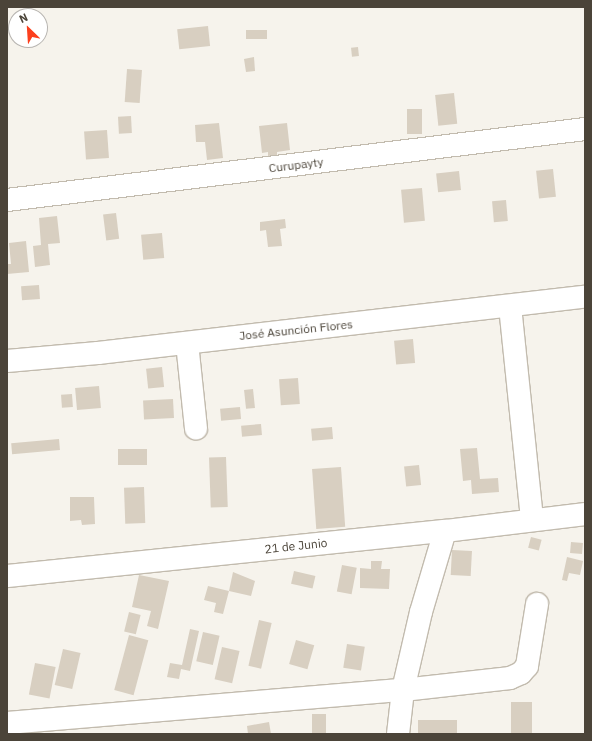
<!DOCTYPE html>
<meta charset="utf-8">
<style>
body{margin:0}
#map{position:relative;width:592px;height:741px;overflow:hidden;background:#f6f3ec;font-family:"IBM Plex Sans",sans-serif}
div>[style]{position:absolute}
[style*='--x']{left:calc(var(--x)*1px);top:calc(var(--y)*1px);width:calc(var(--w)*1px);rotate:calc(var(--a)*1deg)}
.building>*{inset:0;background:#d8cfc1;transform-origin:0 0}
.roads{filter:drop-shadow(1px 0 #c2bbae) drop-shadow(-1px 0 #c2bbae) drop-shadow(0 1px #c2bbae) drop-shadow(0 -1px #c2bbae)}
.minor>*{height:22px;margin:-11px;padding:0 11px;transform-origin:11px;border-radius:11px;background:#fff}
span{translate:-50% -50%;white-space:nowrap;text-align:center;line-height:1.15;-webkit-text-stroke:3px #fff;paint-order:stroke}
.street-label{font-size:12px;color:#4b4439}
.frame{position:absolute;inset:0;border:8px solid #4b4439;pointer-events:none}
.north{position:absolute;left:8px;top:8px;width:40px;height:40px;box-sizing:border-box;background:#fff;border:1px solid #b7b4b0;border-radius:50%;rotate:335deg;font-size:11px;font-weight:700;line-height:16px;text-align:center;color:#4b4439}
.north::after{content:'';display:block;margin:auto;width:14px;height:18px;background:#fc3f1d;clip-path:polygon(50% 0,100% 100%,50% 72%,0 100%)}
</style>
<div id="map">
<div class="building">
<div style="left:208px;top:26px;width:20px;height:31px;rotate:84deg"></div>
<div style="left:267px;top:30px;width:9px;height:21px;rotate:90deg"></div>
<div style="left:358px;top:47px;width:9px;height:7px;rotate:84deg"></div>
<div style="clip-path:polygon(254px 57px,255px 71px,246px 72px,244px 59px)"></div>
<div style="left:127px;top:69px;width:15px;height:33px;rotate:4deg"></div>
<div style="left:454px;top:93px;width:31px;height:19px;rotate:84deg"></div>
<div style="left:422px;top:109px;width:25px;height:15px;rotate:90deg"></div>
<div style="left:131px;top:116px;width:17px;height:13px;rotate:87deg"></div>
<div style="clip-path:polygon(219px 123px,223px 158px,207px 160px,205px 142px,196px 142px,195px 125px)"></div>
<div style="clip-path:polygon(287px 123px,290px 150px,277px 152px,277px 155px,268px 156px,268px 152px,262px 153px,259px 126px)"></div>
<div style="left:107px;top:130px;width:28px;height:23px;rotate:86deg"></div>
<div style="left:553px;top:169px;width:28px;height:17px;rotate:84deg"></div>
<div style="left:459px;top:171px;width:19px;height:23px;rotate:84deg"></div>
<div style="left:422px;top:188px;width:33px;height:21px;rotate:85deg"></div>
<div style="left:506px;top:200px;width:21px;height:14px;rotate:85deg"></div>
<div style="left:116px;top:213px;width:26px;height:13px;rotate:83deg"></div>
<div style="clip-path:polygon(57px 216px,60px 243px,48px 244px,50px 265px,35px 267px,33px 246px,41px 245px,39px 218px)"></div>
<div style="clip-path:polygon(285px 219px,286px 228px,280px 229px,282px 246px,268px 247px,266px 230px,260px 231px,260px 222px)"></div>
<div style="left:162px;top:233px;width:25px;height:21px;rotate:85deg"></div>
<div style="clip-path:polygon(26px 241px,29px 272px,7px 274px,7px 264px,11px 264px,9px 243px)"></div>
<div style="left:39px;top:285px;width:14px;height:18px;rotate:86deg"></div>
<div style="left:413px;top:339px;width:24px;height:19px;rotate:85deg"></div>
<div style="left:162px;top:367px;width:20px;height:16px;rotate:84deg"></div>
<div style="left:298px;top:378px;width:26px;height:19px;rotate:86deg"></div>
<div style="left:99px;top:386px;width:22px;height:24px;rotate:85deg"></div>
<div style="left:253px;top:389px;width:19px;height:9px;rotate:84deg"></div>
<div style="left:72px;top:394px;width:13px;height:11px;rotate:86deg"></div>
<div style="left:173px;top:399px;width:19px;height:30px;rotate:87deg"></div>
<div style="left:240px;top:407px;width:12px;height:20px;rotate:85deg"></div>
<div style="left:261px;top:424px;width:11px;height:20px;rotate:85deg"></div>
<div style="left:332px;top:427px;width:12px;height:21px;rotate:85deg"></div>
<div style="left:59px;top:439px;width:11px;height:48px;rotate:85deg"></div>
<div style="clip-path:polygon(477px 448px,480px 479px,498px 478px,499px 492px,472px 494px,471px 480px,463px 481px,460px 449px)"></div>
<div style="left:147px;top:449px;width:16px;height:29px;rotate:90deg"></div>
<div style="left:226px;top:457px;width:50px;height:17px;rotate:88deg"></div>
<div style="left:419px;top:465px;width:20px;height:15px;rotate:84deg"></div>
<div style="left:341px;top:467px;width:60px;height:29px;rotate:86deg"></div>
<div style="left:144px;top:487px;width:36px;height:20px;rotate:88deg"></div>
<div style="clip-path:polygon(70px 497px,94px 497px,95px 524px,82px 525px,81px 520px,70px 521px)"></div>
<div style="left:531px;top:537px;width:11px;height:11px;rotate:15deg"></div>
<div style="left:571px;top:542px;width:12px;height:11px;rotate:5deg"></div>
<div style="left:452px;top:550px;width:20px;height:25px;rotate:3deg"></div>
<div style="clip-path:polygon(567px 557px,583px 561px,580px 575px,569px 573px,567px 581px,562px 580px)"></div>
<div style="clip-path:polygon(371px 561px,382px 561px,381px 569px,390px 569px,389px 589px,360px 588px,360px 568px,371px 569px)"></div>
<div style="left:342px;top:565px;width:15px;height:27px;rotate:11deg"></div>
<div style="left:294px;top:571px;width:22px;height:13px;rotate:13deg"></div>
<div style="clip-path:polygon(233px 572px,255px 581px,251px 596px,229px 591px)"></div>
<div style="clip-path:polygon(139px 575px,169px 581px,158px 629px,147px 626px,151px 611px,132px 607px)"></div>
<div style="clip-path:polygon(208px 586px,229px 591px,223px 614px,214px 612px,216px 603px,204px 600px)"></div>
<div style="left:129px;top:612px;width:12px;height:20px;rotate:14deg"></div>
<div style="left:259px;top:620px;width:13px;height:47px;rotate:13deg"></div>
<div style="clip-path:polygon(190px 629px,199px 631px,190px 671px,181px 669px,179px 679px,167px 677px,170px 663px,182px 665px)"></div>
<div style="left:203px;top:632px;width:17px;height:30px;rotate:13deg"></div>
<div style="left:129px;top:635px;width:20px;height:57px;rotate:15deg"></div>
<div style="left:296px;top:640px;width:19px;height:25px;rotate:16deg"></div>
<div style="left:347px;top:644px;width:18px;height:24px;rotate:9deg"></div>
<div style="left:222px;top:647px;width:18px;height:33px;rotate:13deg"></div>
<div style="left:63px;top:649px;width:18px;height:37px;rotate:13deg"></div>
<div style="left:35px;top:663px;width:21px;height:32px;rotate:11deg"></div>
<div style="left:511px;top:702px;width:21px;height:32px"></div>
<div style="left:312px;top:714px;width:14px;height:20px"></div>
<div style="left:418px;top:720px;width:39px;height:14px"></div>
<div style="clip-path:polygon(269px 722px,271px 734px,248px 734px,247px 726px)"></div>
</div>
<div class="roads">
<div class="minor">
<div style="--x:7;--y:200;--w:582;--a:-7"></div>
<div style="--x:510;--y:306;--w:215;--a:84.1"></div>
<div style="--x:187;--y:343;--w:86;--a:84"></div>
<div style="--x:7;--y:361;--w:91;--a:-5"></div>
<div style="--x:98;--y:353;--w:490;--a:-6.6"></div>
<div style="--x:7;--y:576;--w:440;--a:-5.9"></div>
<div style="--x:445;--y:531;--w:141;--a:-6.9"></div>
<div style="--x:7;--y:723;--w:397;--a:-4.8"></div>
<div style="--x:403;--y:690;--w:108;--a:-6.4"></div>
<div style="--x:510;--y:678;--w:12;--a:-24"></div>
<div style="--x:521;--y:673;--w:9;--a:-49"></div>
<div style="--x:527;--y:666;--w:63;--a:-80.8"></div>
<div style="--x:398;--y:734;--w:44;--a:-83.5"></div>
<div style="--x:403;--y:690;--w:80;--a:-77"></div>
<div style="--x:421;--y:612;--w:84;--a:-73.5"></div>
</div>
</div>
<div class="street-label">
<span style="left:296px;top:165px;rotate:-7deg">Curupayty</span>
<span style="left:296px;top:330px;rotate:-6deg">José Asunción Flores</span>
<span style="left:296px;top:546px;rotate:-6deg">21 de Junio</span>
</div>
<div class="frame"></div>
<div class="north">N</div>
</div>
